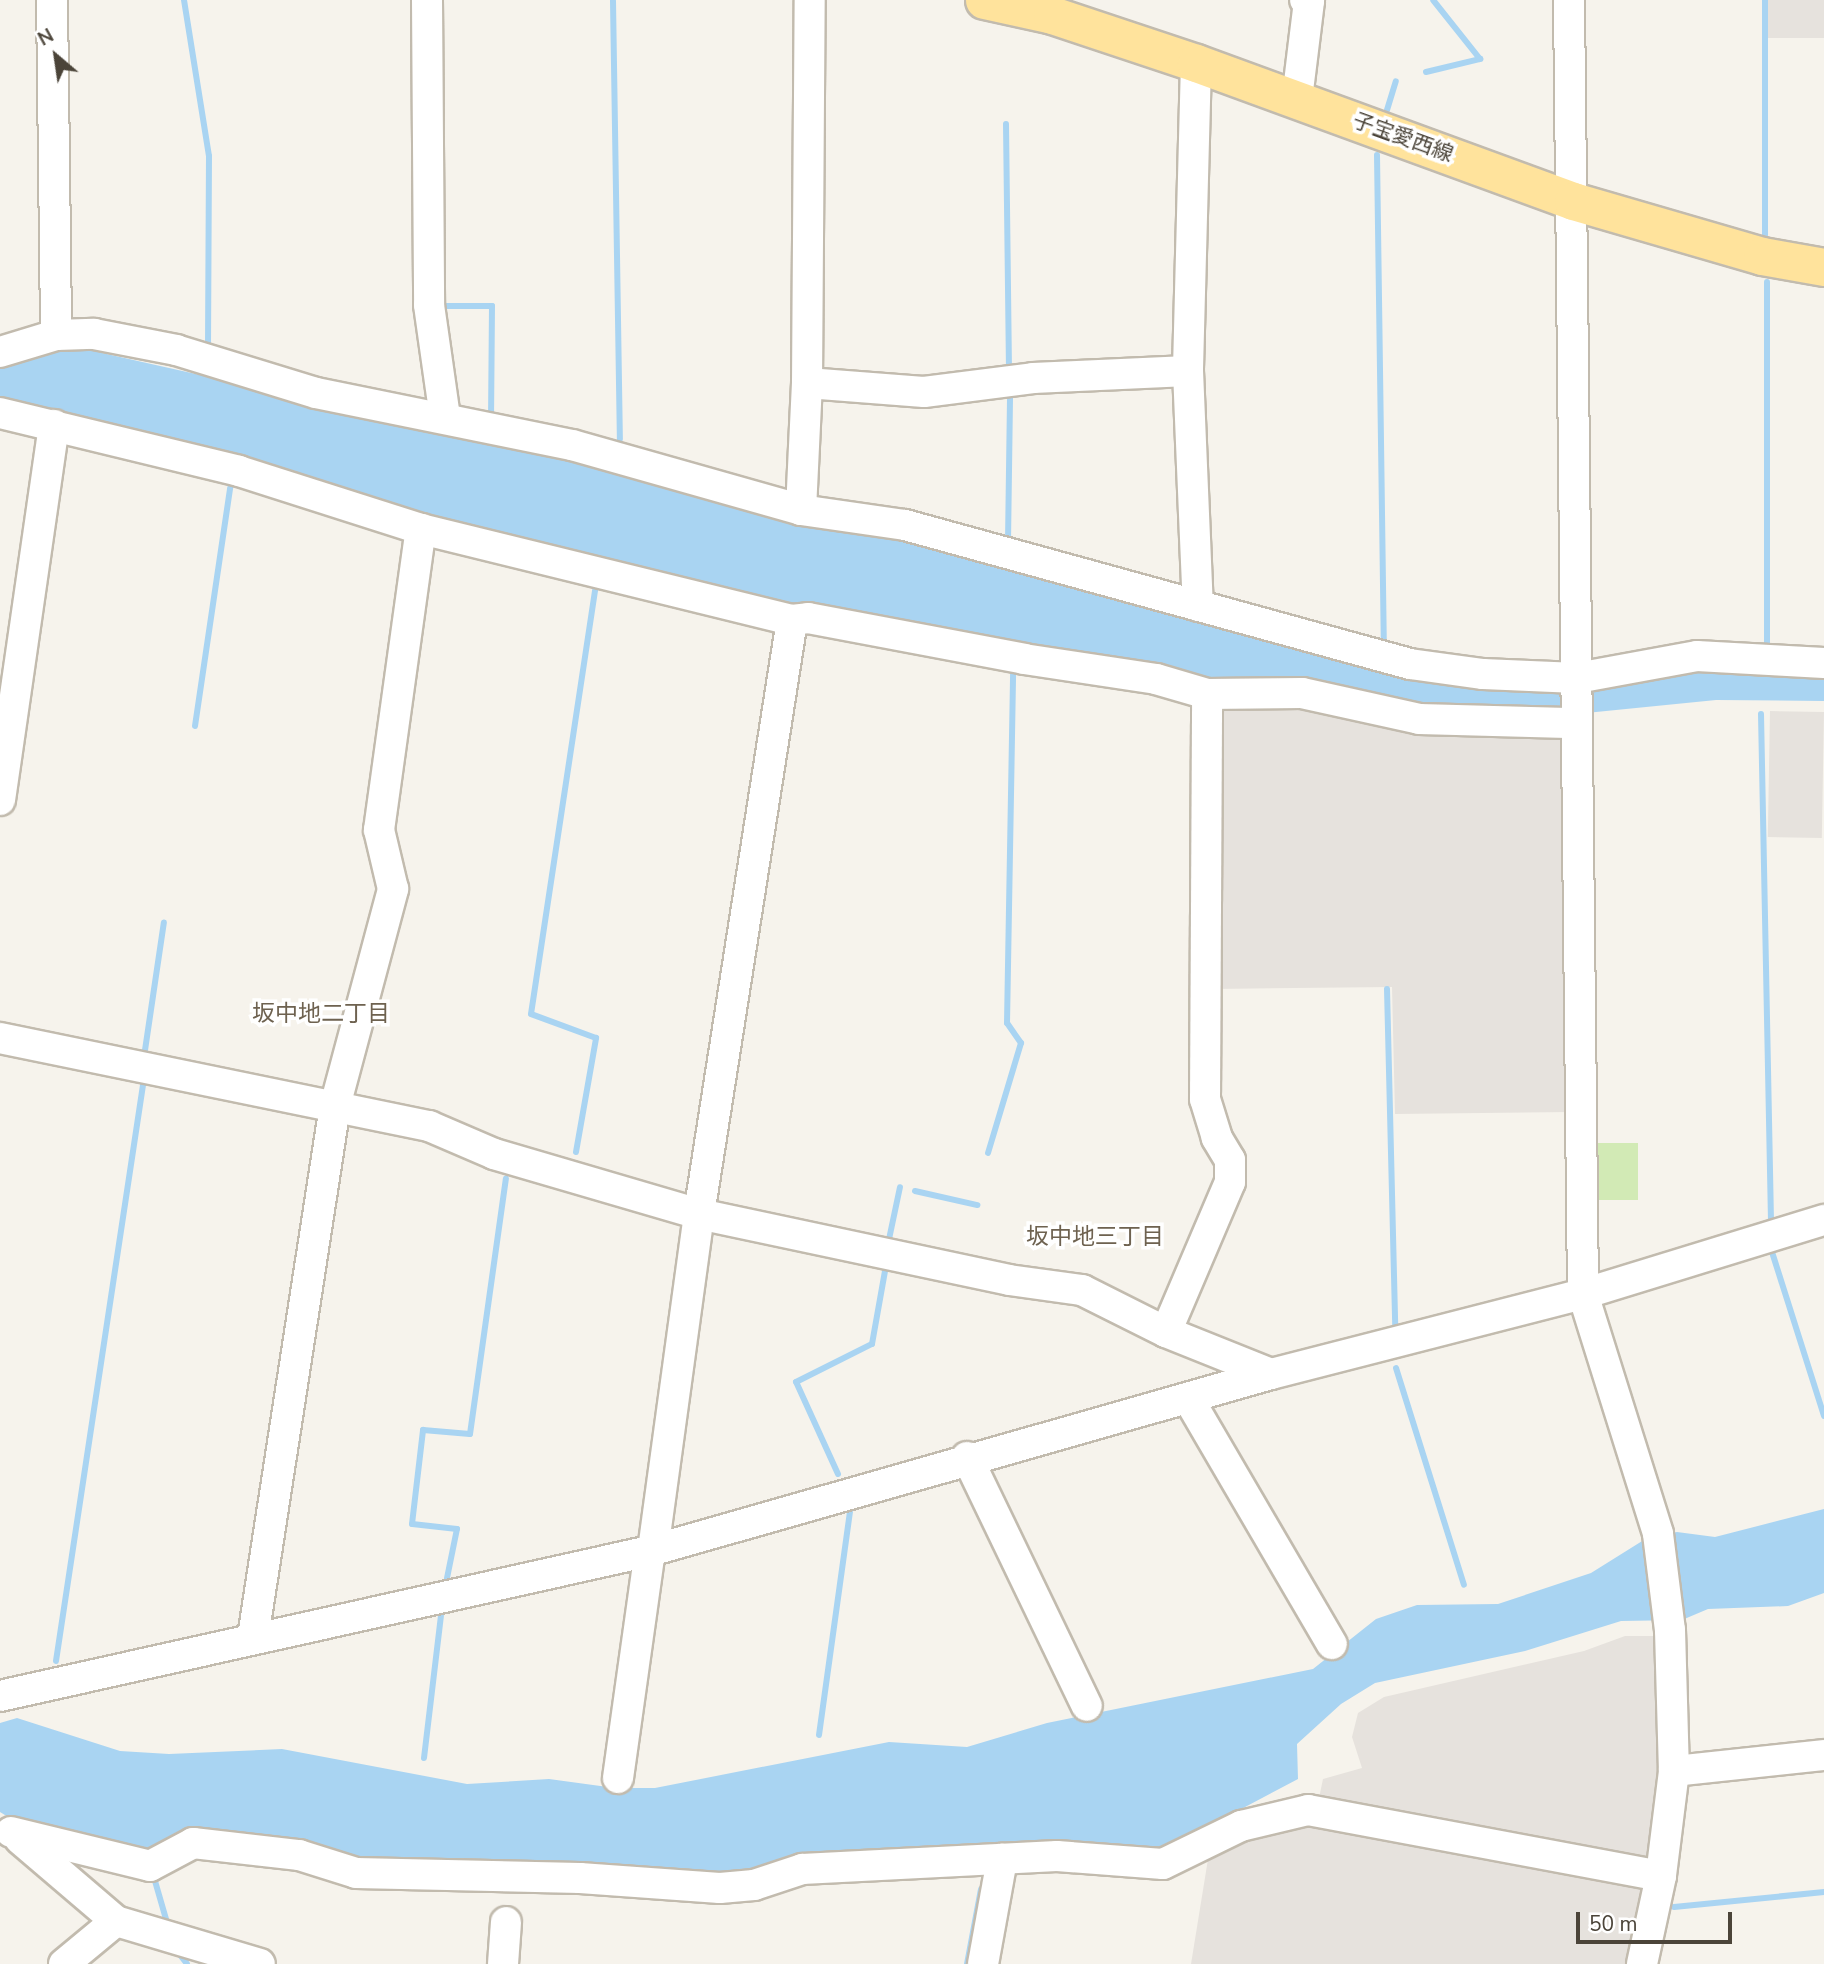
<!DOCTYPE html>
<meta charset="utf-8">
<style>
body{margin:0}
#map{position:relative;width:1824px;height:1964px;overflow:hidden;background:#f6f3ec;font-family:"Nunito Sans","Noto Sans JP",sans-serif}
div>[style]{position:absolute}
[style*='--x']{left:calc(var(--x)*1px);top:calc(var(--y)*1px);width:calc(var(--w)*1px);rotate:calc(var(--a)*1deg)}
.industrial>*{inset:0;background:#e6e2dd;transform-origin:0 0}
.green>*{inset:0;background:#d2eab5;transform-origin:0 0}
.water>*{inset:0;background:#a9d4f2}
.stream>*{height:6px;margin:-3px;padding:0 3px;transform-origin:3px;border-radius:3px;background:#a9d4f2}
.roads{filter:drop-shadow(2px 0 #c2bbae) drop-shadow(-2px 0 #c2bbae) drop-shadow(0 2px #c2bbae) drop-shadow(0 -2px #c2bbae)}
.minor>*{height:30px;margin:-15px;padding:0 15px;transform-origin:15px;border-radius:15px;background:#fff}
.major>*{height:37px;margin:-18.5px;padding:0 18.5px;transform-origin:18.5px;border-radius:18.5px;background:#ffe39c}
span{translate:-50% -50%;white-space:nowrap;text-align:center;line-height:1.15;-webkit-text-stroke:7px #fff;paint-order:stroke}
.street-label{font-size:21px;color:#4b4439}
.neighbourhood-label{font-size:23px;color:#6e6250}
.north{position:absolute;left:21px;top:21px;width:70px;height:70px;-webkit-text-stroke:5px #fff;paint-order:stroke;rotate:331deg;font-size:19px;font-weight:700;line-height:28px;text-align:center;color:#4b4439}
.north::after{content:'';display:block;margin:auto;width:24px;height:32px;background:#4b4439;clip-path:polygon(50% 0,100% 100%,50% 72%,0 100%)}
.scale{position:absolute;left:1576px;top:1912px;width:156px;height:32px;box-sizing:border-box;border:4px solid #4b4439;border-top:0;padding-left:9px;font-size:21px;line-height:24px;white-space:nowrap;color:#4b4439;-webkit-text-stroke:5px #fff;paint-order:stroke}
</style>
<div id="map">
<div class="industrial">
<div style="left:1765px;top:0;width:59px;height:38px"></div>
<div style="clip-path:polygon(1213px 698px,1567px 727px,1571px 1112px,1395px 1114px,1392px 987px,1214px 989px)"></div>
<div style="left:1770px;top:711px;width:54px;height:126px;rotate:1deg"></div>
<div style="clip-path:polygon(1625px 1636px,1658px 1636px,1665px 1775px,1655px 1864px,1318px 1803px,1323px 1779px,1362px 1768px,1352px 1737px,1358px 1713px,1384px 1697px,1584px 1651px)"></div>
<div style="clip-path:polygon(1308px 1821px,1645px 1879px,1635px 1964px,1191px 1964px,1209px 1853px,1238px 1837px)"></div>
</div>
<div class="green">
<div style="left:1638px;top:1143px;width:57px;height:49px;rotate:90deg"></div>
</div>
<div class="water">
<div style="clip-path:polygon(80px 348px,539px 451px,925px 546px,1369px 665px,1712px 668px,1824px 673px,1824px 701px,1716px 700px,1586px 713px,1403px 708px,1230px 689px,704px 591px,0 405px,0 364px,42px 352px)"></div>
<div style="clip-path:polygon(1824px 1509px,1824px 1593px,1788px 1606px,1708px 1609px,1682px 1620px,1621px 1621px,1525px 1651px,1375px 1683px,1341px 1704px,1297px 1744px,1298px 1779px,1160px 1852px,750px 1874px,147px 1855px,26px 1828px,0 1812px,0 1723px,17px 1718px,120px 1751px,169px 1754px,282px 1749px,467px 1784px,549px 1779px,615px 1788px,655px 1788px,889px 1742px,967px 1747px,1047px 1723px,1313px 1669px,1376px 1619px,1417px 1605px,1498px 1604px,1591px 1573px,1647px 1538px,1677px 1532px,1715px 1537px)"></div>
</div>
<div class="stream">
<div style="--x:184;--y:0;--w:158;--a:80.9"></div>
<div style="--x:209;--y:156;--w:192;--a:90.3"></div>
<div style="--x:1765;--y:0;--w:235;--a:90"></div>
<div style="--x:613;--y:1;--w:438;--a:89.1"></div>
<div style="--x:1426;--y:72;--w:56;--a:-13.5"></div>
<div style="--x:1480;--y:59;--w:75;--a:-128.5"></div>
<div style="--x:1387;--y:110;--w:30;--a:-73"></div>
<div style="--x:1006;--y:124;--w:250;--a:89.3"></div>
<div style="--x:1377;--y:155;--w:484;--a:89.2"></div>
<div style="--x:1767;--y:282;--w:361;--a:90"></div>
<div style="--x:443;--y:299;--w:7;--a:90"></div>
<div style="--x:443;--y:306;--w:49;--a:0"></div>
<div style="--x:492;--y:306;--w:111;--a:90.5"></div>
<div style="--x:1008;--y:542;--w:147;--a:-89.2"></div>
<div style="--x:1761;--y:714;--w:506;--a:88.87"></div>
<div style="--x:195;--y:726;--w:241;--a:-81.6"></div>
<div style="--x:1387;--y:989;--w:338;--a:88.6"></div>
<div style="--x:144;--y:1057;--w:136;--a:-81.6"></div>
<div style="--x:576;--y:1152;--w:116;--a:-80"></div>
<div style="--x:596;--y:1038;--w:69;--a:-159.7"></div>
<div style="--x:531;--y:1014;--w:430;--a:-81.4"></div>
<div style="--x:988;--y:1153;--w:115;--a:-73.3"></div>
<div style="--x:1021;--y:1043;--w:24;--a:-125"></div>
<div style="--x:1007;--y:1023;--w:357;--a:-89"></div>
<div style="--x:915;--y:1191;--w:64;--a:12.7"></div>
<div style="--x:888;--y:1244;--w:58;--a:-78.1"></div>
<div style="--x:1772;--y:1252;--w:172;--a:72.4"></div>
<div style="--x:1396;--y:1368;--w:227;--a:72.6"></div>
<div style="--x:838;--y:1474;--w:101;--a:-114.5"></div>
<div style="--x:796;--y:1382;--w:85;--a:-26.6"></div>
<div style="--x:872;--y:1344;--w:74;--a:-79.9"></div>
<div style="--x:447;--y:1578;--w:50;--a:-78.5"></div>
<div style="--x:457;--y:1529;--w:45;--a:-173.7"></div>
<div style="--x:412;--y:1524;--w:95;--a:-83.3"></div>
<div style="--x:423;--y:1430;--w:47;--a:4.9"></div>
<div style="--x:470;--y:1434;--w:258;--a:-82"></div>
<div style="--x:56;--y:1661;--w:583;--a:-81.41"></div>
<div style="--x:819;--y:1735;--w:225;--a:-82.1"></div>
<div style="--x:424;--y:1758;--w:143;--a:-83.2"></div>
<div style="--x:155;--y:1881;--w:47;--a:73.9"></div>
<div style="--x:1674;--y:1907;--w:151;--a:-5.7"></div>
<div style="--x:177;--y:1951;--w:16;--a:52"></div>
<div style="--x:967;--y:1964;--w:76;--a:-79.4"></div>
</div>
<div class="roads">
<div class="minor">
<div style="--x:52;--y:0;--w:335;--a:89.3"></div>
<div style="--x:427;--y:0;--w:305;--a:89.6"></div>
<div style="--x:429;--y:305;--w:114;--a:81.9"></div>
<div style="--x:1569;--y:0;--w:1294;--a:89.38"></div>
<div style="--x:1583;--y:1294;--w:251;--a:72.6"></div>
<div style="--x:1658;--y:1534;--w:97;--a:82.9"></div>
<div style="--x:1670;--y:1630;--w:141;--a:88.4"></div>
<div style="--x:1674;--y:1771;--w:106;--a:97.1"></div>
<div style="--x:1661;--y:1876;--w:90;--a:102.2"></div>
<div style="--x:1196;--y:63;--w:308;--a:91.5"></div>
<div style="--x:1188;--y:371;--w:235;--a:87.6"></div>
<div style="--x:1297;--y:99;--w:99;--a:-83"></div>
<div style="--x:1309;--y:1;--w:4;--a:-166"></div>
<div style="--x:0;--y:352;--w:59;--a:-16.9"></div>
<div style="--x:56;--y:335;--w:38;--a:-2"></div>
<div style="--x:94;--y:334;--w:84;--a:11"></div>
<div style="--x:176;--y:350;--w:146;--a:17.1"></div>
<div style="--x:316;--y:393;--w:261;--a:11.5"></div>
<div style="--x:572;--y:445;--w:238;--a:15.8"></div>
<div style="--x:801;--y:510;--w:105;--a:8.2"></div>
<div style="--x:905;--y:525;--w:524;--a:15.39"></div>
<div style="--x:1410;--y:664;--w:74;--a:7.8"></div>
<div style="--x:1483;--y:674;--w:94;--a:2.4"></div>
<div style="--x:1577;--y:678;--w:122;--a:-10.4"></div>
<div style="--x:1697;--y:656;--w:127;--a:3.2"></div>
<div style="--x:807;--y:383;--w:117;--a:4.4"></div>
<div style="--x:924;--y:392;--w:110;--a:-7.3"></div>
<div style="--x:1033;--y:378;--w:155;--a:-2.6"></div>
<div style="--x:0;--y:413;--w:246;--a:13.6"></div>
<div style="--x:239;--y:471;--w:191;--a:17.7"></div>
<div style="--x:421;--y:529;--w:382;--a:13.8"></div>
<div style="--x:792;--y:620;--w:16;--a:-7"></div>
<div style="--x:808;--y:618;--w:220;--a:10.7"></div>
<div style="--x:1024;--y:659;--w:134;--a:8.6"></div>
<div style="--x:1156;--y:679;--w:53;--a:16.4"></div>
<div style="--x:1207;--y:694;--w:95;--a:-0.6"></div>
<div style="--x:1302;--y:693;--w:120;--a:12.5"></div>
<div style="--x:1419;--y:719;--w:158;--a:1.5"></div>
<div style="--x:801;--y:510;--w:127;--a:-87.3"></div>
<div style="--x:807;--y:383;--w:383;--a:-89.6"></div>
<div style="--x:0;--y:800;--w:379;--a:-81.8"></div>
<div style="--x:0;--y:1038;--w:438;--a:11.6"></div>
<div style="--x:429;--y:1126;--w:71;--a:23.3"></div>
<div style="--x:494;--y:1154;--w:214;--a:16.3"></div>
<div style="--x:699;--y:1214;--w:317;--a:12"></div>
<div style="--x:1009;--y:1280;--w:74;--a:7.8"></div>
<div style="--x:1082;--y:1290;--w:94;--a:26.6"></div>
<div style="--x:1166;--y:1332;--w:113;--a:21.8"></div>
<div style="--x:1166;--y:1332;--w:163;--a:-66.9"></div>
<div style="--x:1230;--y:1182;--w:22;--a:-90"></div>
<div style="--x:1230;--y:1160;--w:26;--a:-121"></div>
<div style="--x:1217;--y:1138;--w:41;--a:-107.1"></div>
<div style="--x:1205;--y:1099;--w:405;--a:-89.7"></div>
<div style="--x:1188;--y:1398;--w:285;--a:59.7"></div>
<div style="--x:967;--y:1457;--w:276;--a:64.3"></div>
<div style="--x:653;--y:1550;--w:339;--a:-82.2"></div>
<div style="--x:699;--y:1214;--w:601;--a:-81.1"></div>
<div style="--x:253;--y:1637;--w:537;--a:-81.22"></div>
<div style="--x:335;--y:1106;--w:225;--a:-75"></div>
<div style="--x:393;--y:889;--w:61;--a:-103.3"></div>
<div style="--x:379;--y:830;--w:304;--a:-82.1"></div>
<div style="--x:0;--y:1696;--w:666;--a:-12.58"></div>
<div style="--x:650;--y:1551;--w:646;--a:-15.91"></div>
<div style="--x:1271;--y:1374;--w:322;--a:-14.4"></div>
<div style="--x:1583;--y:1294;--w:252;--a:-17.1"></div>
<div style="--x:1674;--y:1771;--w:151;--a:-6.1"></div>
<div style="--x:618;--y:1778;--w:229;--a:-82"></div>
<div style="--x:11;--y:1832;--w:143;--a:13.7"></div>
<div style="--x:150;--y:1866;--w:49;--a:-28.1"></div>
<div style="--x:193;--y:1843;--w:107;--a:6.5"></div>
<div style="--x:299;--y:1855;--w:60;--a:17.5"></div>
<div style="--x:356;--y:1873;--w:224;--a:1.3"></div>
<div style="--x:580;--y:1878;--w:140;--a:4.1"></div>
<div style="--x:720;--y:1888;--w:34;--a:-5"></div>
<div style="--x:754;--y:1885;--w:51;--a:-18.4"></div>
<div style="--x:802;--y:1869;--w:255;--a:-2.9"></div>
<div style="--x:1057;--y:1856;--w:106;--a:4.3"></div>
<div style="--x:1163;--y:1864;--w:87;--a:-26"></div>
<div style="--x:1241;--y:1826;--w:69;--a:-13.4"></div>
<div style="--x:1308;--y:1810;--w:359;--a:10.6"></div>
<div style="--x:20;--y:1839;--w:126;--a:40.5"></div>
<div style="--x:64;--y:1964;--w:67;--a:-39.6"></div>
<div style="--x:116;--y:1921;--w:150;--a:16.6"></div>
<div style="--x:503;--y:1964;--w:42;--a:-85.9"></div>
<div style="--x:983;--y:1964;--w:107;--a:-79.7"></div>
</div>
<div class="major">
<div style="--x:984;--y:0;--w:70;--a:12.4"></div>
<div style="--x:1052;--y:15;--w:152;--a:18.4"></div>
<div style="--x:1196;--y:63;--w:401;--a:20.1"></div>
<div style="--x:1573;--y:201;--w:197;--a:16.2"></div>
<div style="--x:1762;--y:256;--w:63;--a:10.1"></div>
</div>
</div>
<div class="street-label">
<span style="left:1403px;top:137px;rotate:20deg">子宝愛西線</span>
</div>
<div class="neighbourhood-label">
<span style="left:321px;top:1014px">坂中地二丁目</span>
<span style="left:1095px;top:1237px">坂中地三丁目</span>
</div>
<div class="north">N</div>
<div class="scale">50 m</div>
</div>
